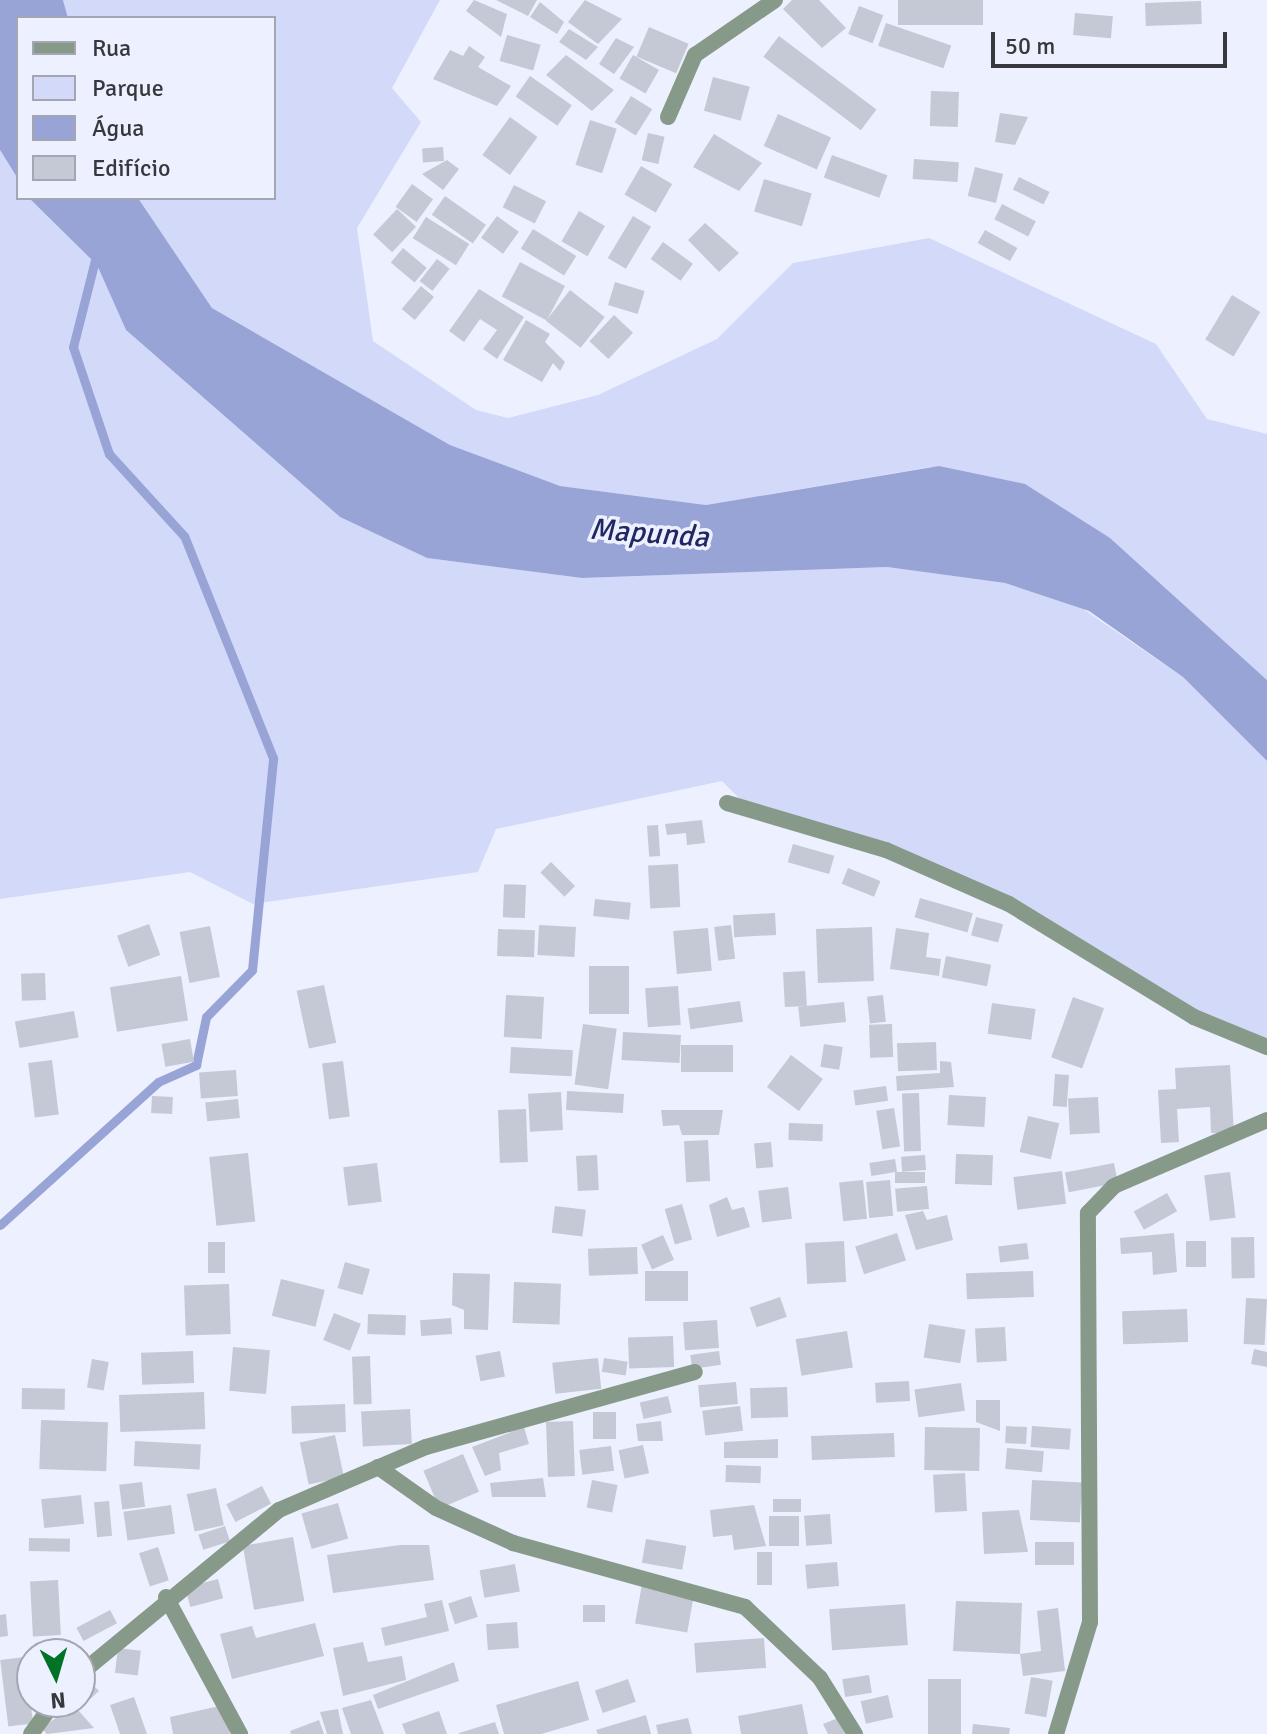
<!DOCTYPE html>
<meta charset="utf-8">
<style>
body{margin:0}
#map{position:relative;width:1267px;height:1734px;overflow:hidden;background:#edf0fe;font-family:Signika,sans-serif}
div>[style]{position:absolute}
[style*='--x']{left:calc(var(--x)*1px);top:calc(var(--y)*1px);width:calc(var(--w)*1px);rotate:calc(var(--a)*1deg)}
.green>*{inset:0;background:#d3daf9}
.water>*{inset:0;background:#99a4d6}
.stream>*{height:9px;margin:-4.5px;padding:0 4.5px;transform-origin:4.5px;border-radius:4.5px;background:#99a4d6}
.building>*{inset:0;background:#c5c8d5;transform-origin:0 0}
.lane>*{height:16px;margin:-8px;padding:0 8px;transform-origin:8px;border-radius:8px;background:#879a89}
.street>*{height:16px;margin:-8px;padding:0 8px;transform-origin:8px;border-radius:8px;background:#879a89}
span{translate:-50% -50%;white-space:nowrap;text-align:center;line-height:1.15;-webkit-text-stroke:7px #edf0fe;paint-order:stroke}
.water-label{font-size:30px;color:#212762;font-style:italic}
.legend{position:absolute;left:16px;top:16px;width:260px;height:184px;box-sizing:border-box;background:#edf0fe;border:2px solid #a4a6b1;margin:0;padding:10px 14px;list-style:none;font-size:24px;color:#37383d}
.legend li{display:flex;align-items:center;gap:16px;height:40px}
.legend b{width:40px;border:2px solid #a4a6b1}
.north{position:absolute;left:16px;top:1638px;width:80px;height:80px;box-sizing:border-box;background:#edf0fe;border:2px solid #a4a6b1;border-radius:50%;rotate:175deg;font-size:22px;font-weight:700;line-height:32px;text-align:center;color:#37383d}
.north::after{content:'';display:block;margin:auto;width:28px;height:36px;background:#007327;clip-path:polygon(50% 0,100% 100%,50% 72%,0 100%)}
.scale{position:absolute;left:991px;top:32px;width:236px;height:36px;box-sizing:border-box;border:4px solid #37383d;border-top:0;padding-left:10px;font-size:24px;line-height:28px;white-space:nowrap;color:#37383d;-webkit-text-stroke:6px #edf0fe;paint-order:stroke}
</style>
<div id="map">
<div class="green">
<div style="clip-path:polygon(63px 0,440px 0,392px 88px,421px 122px,357px 228px,373px 341px,476px 410px,508px 418px,598px 395px,717px 339px,793px 263px,929px 238px,1156px 344px,1207px 419px,1267px 434px,1267px 680px,1110px 538px,931px 467px,706px 505px,560px 486px,450px 445px,212px 308px,138px 198px,274px 198px,274px 18px,68px 18px)"></div>
<div style="clip-path:polygon(0 150px,18px 179px,18px 198px,29px 198px,97px 265px,126px 330px,340px 517px,427px 558px,582px 578px,887px 567px,1005px 583px,1083px 609px,1183px 677px,1267px 761px,1267px 1047px,1194px 1017px,1009px 904px,886px 850px,754px 813px,722px 781px,496px 829px,478px 872px,253px 904px,190px 872px,0 899px)"></div>
</div>
<div class="water">
<div style="clip-path:polygon(0 0,63px 0,68px 18px,18px 18px,18px 179px,0 150px)"></div>
<div style="clip-path:polygon(29px 198px,138px 198px,212px 308px,450px 445px,560px 486px,706px 505px,939px 466px,1025px 484px,1110px 538px,1267px 680px,1267px 761px,1183px 677px,1089px 611px,1005px 583px,887px 567px,582px 578px,427px 558px,340px 517px,126px 330px,97px 265px)"></div>
</div>
<div class="stream">
<div style="--x:0;--y:1225;--w:213;--a:-42.1"></div>
<div style="--x:158;--y:1082;--w:42;--a:-24.1"></div>
<div style="--x:196;--y:1065;--w:49;--a:-78.2"></div>
<div style="--x:206;--y:1017;--w:66;--a:-45.6"></div>
<div style="--x:252;--y:970;--w:213;--a:-84.3"></div>
<div style="--x:273;--y:758;--w:239;--a:-111.8"></div>
<div style="--x:184;--y:536;--w:111;--a:-132.4"></div>
<div style="--x:109;--y:454;--w:113;--a:-108.6"></div>
<div style="--x:73;--y:347;--w:98;--a:-75.8"></div>
</div>
<div class="building">
<div style="clip-path:polygon(474px 0,507px 14px,501px 37px,466px 11px)"></div>
<div style="clip-path:polygon(496px 0,537px 0,528px 16px)"></div>
<div style="clip-path:polygon(585px 0,622px 19px,598px 44px,568px 22px)"></div>
<div style="clip-path:polygon(792px 0,819px 0,846px 28px,822px 48px,783px 9px)"></div>
<div style="left:898px;top:0;width:85px;height:25px"></div>
<div style="left:1201px;top:1px;width:23px;height:56px;rotate:88deg"></div>
<div style="clip-path:polygon(540px 2px,564px 22px,557px 34px,530px 17px)"></div>
<div style="left:859px;top:6px;width:26px;height:30px;rotate:21deg"></div>
<div style="left:1075px;top:13px;width:38px;height:22px;rotate:5deg"></div>
<div style="left:886px;top:23px;width:69px;height:24px;rotate:19deg"></div>
<div style="left:649px;top:27px;width:43px;height:32px;rotate:23deg"></div>
<div style="clip-path:polygon(569px 29px,598px 47px,586px 60px,559px 42px)"></div>
<div style="left:507px;top:35px;width:35px;height:27px;rotate:16deg"></div>
<div style="left:779px;top:36px;width:122px;height:26px;rotate:37deg"></div>
<div style="clip-path:polygon(616px 38px,634px 47px,614px 74px,599px 64px)"></div>
<div style="clip-path:polygon(469px 46px,485px 57px,478px 67px,511px 86px,497px 106px,433px 79px,450px 50px,463px 56px)"></div>
<div style="clip-path:polygon(566px 55px,614px 90px,592px 111px,546px 75px)"></div>
<div style="left:633px;top:55px;width:30px;height:27px;rotate:30deg"></div>
<div style="left:530px;top:76px;width:51px;height:25px;rotate:35deg"></div>
<div style="left:713px;top:77px;width:38px;height:35px;rotate:15deg"></div>
<div style="left:931px;top:91px;width:28px;height:35px;rotate:2deg"></div>
<div style="left:631px;top:96px;width:25px;height:31px;rotate:32deg"></div>
<div style="clip-path:polygon(1000px 113px,1028px 117px,1015px 145px,995px 142px)"></div>
<div style="left:778px;top:114px;width:58px;height:35px;rotate:24deg"></div>
<div style="left:510px;top:117px;width:34px;height:47px;rotate:36deg"></div>
<div style="left:590px;top:120px;width:28px;height:47px;rotate:18deg"></div>
<div style="left:648px;top:133px;width:17px;height:28px;rotate:13deg"></div>
<div style="clip-path:polygon(714px 134px,762px 163px,739px 191px,693px 167px)"></div>
<div style="left:443px;top:147px;width:14px;height:21px;rotate:86deg"></div>
<div style="left:832px;top:155px;width:59px;height:24px;rotate:20deg"></div>
<div style="left:914px;top:159px;width:45px;height:20px;rotate:4deg"></div>
<div style="clip-path:polygon(447px 160px,459px 169px,443px 190px,422px 174px)"></div>
<div style="left:641px;top:166px;width:36px;height:33px;rotate:30deg"></div>
<div style="left:975px;top:167px;width:29px;height:30px;rotate:14deg"></div>
<div style="left:1019px;top:177px;width:34px;height:14px;rotate:26deg"></div>
<div style="left:764px;top:179px;width:50px;height:34px;rotate:17deg"></div>
<div style="left:412px;top:184px;width:26px;height:28px;rotate:36deg"></div>
<div style="left:514px;top:185px;width:36px;height:25px;rotate:27deg"></div>
<div style="left:445px;top:196px;width:50px;height:23px;rotate:35deg"></div>
<div style="left:1002px;top:204px;width:38px;height:17px;rotate:27deg"></div>
<div style="left:397px;top:209px;width:26px;height:35px;rotate:43deg"></div>
<div style="left:579px;top:211px;width:30px;height:35px;rotate:30deg"></div>
<div style="left:497px;top:216px;width:27px;height:27px;rotate:36deg"></div>
<div style="left:633px;top:216px;width:21px;height:49px;rotate:31deg"></div>
<div style="left:426px;top:217px;width:51px;height:25px;rotate:32deg"></div>
<div style="clip-path:polygon(705px 223px,739px 253px,719px 272px,688px 240px)"></div>
<div style="left:533px;top:229px;width:51px;height:23px;rotate:32deg"></div>
<div style="left:985px;top:230px;width:37px;height:15px;rotate:29deg"></div>
<div style="left:663px;top:242px;width:37px;height:21px;rotate:36deg"></div>
<div style="left:403px;top:248px;width:31px;height:19px;rotate:40deg"></div>
<div style="left:437px;top:259px;width:16px;height:28px;rotate:38deg"></div>
<div style="left:520px;top:262px;width:51px;height:39px;rotate:28deg"></div>
<div style="left:615px;top:282px;width:31px;height:24px;rotate:17deg"></div>
<div style="left:421px;top:286px;width:17px;height:30px;rotate:40deg"></div>
<div style="clip-path:polygon(479px 289px,524px 317px,497px 359px,483px 349px,497px 330px,480px 319px,464px 342px,449px 331px)"></div>
<div style="left:570px;top:290px;width:44px;height:39px;rotate:38deg"></div>
<div style="left:1232px;top:295px;width:33px;height:52px;rotate:31deg"></div>
<div style="left:614px;top:315px;width:26px;height:36px;rotate:43deg"></div>
<div style="clip-path:polygon(526px 320px,550px 334px,545px 342px,565px 362px,560px 371px,553px 363px,542px 382px,503px 360px)"></div>
<div style="clip-path:polygon(702px 820px,705px 843px,687px 845px,686px 833px,667px 835px,665px 824px)"></div>
<div style="left:658px;top:825px;width:31px;height:11px;rotate:86deg"></div>
<div style="left:793px;top:844px;width:43px;height:19px;rotate:16deg"></div>
<div style="left:551px;top:862px;width:34px;height:15px;rotate:45deg"></div>
<div style="left:678px;top:864px;width:43px;height:30px;rotate:87deg"></div>
<div style="left:848px;top:868px;width:35px;height:17px;rotate:22deg"></div>
<div style="left:526px;top:885px;width:33px;height:22px;rotate:92deg"></div>
<div style="left:920px;top:898px;width:55px;height:20px;rotate:16deg"></div>
<div style="left:595px;top:899px;width:36px;height:17px;rotate:6deg"></div>
<div style="left:775px;top:913px;width:22px;height:42px;rotate:87deg"></div>
<div style="left:976px;top:917px;width:28px;height:19px;rotate:15deg"></div>
<div style="left:149px;top:924px;width:33px;height:34px;rotate:70deg"></div>
<div style="left:539px;top:925px;width:37px;height:30px;rotate:3deg"></div>
<div style="left:731px;top:925px;width:34px;height:17px;rotate:83deg"></div>
<div style="left:210px;top:926px;width:52px;height:31px;rotate:79deg"></div>
<div style="left:872px;top:927px;width:54px;height:56px;rotate:88deg"></div>
<div style="left:708px;top:928px;width:43px;height:35px;rotate:85deg"></div>
<div style="clip-path:polygon(896px 928px,929px 933px,926px 957px,941px 959px,939px 976px,890px 969px)"></div>
<div style="left:498px;top:929px;width:37px;height:27px;rotate:2deg"></div>
<div style="left:946px;top:956px;width:46px;height:22px;rotate:11deg"></div>
<div style="left:589px;top:966px;width:40px;height:48px"></div>
<div style="left:805px;top:971px;width:35px;height:22px;rotate:87deg"></div>
<div style="left:45px;top:973px;width:27px;height:24px;rotate:88deg"></div>
<div style="left:181px;top:976px;width:45px;height:72px;rotate:81deg"></div>
<div style="left:324px;top:985px;width:59px;height:28px;rotate:78deg"></div>
<div style="left:678px;top:986px;width:39px;height:33px;rotate:86deg"></div>
<div style="left:506px;top:995px;width:38px;height:42px;rotate:3deg"></div>
<div style="left:883px;top:995px;width:27px;height:16px;rotate:84deg"></div>
<div style="left:1073px;top:997px;width:33px;height:64px;rotate:20deg"></div>
<div style="left:740px;top:1001px;width:21px;height:53px;rotate:82deg"></div>
<div style="left:844px;top:1002px;width:20px;height:46px;rotate:84deg"></div>
<div style="left:992px;top:1003px;width:44px;height:31px;rotate:8deg"></div>
<div style="left:74px;top:1011px;width:27px;height:60px;rotate:80deg"></div>
<div style="left:583px;top:1024px;width:34px;height:61px;rotate:8deg"></div>
<div style="left:892px;top:1024px;width:33px;height:23px;rotate:88deg"></div>
<div style="left:623px;top:1032px;width:58px;height:28px;rotate:3deg"></div>
<div style="left:190px;top:1039px;width:23px;height:29px;rotate:80deg"></div>
<div style="left:936px;top:1042px;width:28px;height:39px;rotate:88deg"></div>
<div style="left:824px;top:1044px;width:19px;height:23px;rotate:9deg"></div>
<div style="left:733px;top:1045px;width:27px;height:52px;rotate:90deg"></div>
<div style="left:511px;top:1047px;width:62px;height:26px;rotate:3deg"></div>
<div style="left:791px;top:1055px;width:40px;height:40px;rotate:37deg"></div>
<div style="left:52px;top:1060px;width:55px;height:24px;rotate:83deg"></div>
<div style="left:343px;top:1061px;width:56px;height:21px;rotate:83deg"></div>
<div style="clip-path:polygon(940px 1061px,951px 1062px,954px 1087px,897px 1091px,896px 1076px,940px 1073px)"></div>
<div style="clip-path:polygon(1230px 1065px,1234px 1133px,1211px 1133px,1210px 1107px,1177px 1109px,1179px 1142px,1161px 1143px,1158px 1090px,1176px 1089px,1175px 1068px)"></div>
<div style="left:236px;top:1070px;width:26px;height:37px;rotate:86deg"></div>
<div style="left:1055px;top:1074px;width:14px;height:32px;rotate:4deg"></div>
<div style="left:886px;top:1086px;width:15px;height:33px;rotate:82deg"></div>
<div style="left:567px;top:1091px;width:57px;height:19px;rotate:3deg"></div>
<div style="left:561px;top:1092px;width:38px;height:33px;rotate:87deg"></div>
<div style="left:919px;top:1093px;width:58px;height:17px;rotate:88deg"></div>
<div style="left:949px;top:1095px;width:37px;height:30px;rotate:3deg"></div>
<div style="left:152px;top:1096px;width:21px;height:17px;rotate:3deg"></div>
<div style="left:1098px;top:1097px;width:36px;height:30px;rotate:87deg"></div>
<div style="left:238px;top:1099px;width:19px;height:33px;rotate:84deg"></div>
<div style="left:894px;top:1108px;width:39px;height:18px;rotate:81deg"></div>
<div style="left:526px;top:1109px;width:53px;height:28px;rotate:88deg"></div>
<div style="clip-path:polygon(661px 1110px,723px 1110px,719px 1135px,682px 1135px,679px 1125px,663px 1126px)"></div>
<div style="left:1028px;top:1116px;width:32px;height:37px;rotate:13deg"></div>
<div style="left:789px;top:1123px;width:34px;height:17px;rotate:2deg"></div>
<div style="left:708px;top:1140px;width:41px;height:24px;rotate:87deg"></div>
<div style="left:771px;top:1142px;width:25px;height:17px;rotate:85deg"></div>
<div style="left:248px;top:1153px;width:69px;height:39px;rotate:84deg"></div>
<div style="left:956px;top:1154px;width:37px;height:30px;rotate:2deg"></div>
<div style="left:597px;top:1155px;width:35px;height:21px;rotate:87deg"></div>
<div style="left:925px;top:1155px;width:15px;height:24px;rotate:86deg"></div>
<div style="left:895px;top:1159px;width:13px;height:26px;rotate:81deg"></div>
<div style="left:377px;top:1163px;width:39px;height:34px;rotate:83deg"></div>
<div style="left:1114px;top:1163px;width:20px;height:50px;rotate:79deg"></div>
<div style="left:1062px;top:1171px;width:33px;height:49px;rotate:83deg"></div>
<div style="left:925px;top:1172px;width:11px;height:30px;rotate:90deg"></div>
<div style="left:1230px;top:1172px;width:46px;height:26px;rotate:83deg"></div>
<div style="left:863px;top:1180px;width:39px;height:24px;rotate:84deg"></div>
<div style="left:890px;top:1180px;width:36px;height:24px;rotate:85deg"></div>
<div style="left:927px;top:1186px;width:23px;height:32px;rotate:85deg"></div>
<div style="left:788px;top:1187px;width:32px;height:30px;rotate:83deg"></div>
<div style="left:1167px;top:1193px;width:21px;height:38px;rotate:61deg"></div>
<div style="clip-path:polygon(727px 1197px,732px 1210px,744px 1207px,750px 1227px,717px 1237px,709px 1205px)"></div>
<div style="left:682px;top:1204px;width:37px;height:18px;rotate:74deg"></div>
<div style="left:555px;top:1206px;width:31px;height:27px;rotate:7deg"></div>
<div style="clip-path:polygon(923px 1211px,927px 1220px,947px 1215px,953px 1240px,916px 1250px,905px 1215px)"></div>
<div style="left:897px;top:1233px;width:29px;height:44px;rotate:72deg"></div>
<div style="clip-path:polygon(1174px 1233px,1177px 1272px,1153px 1275px,1152px 1252px,1121px 1254px,1120px 1238px)"></div>
<div style="left:663px;top:1235px;width:27px;height:24px;rotate:66deg"></div>
<div style="left:1254px;top:1237px;width:41px;height:23px;rotate:89deg"></div>
<div style="left:844px;top:1241px;width:41px;height:39px;rotate:87deg"></div>
<div style="left:1186px;top:1241px;width:20px;height:26px"></div>
<div style="left:208px;top:1242px;width:17px;height:31px"></div>
<div style="left:1027px;top:1243px;width:16px;height:29px;rotate:83deg"></div>
<div style="left:637px;top:1247px;width:27px;height:49px;rotate:88deg"></div>
<div style="left:345px;top:1262px;width:26px;height:27px;rotate:16deg"></div>
<div style="left:645px;top:1271px;width:43px;height:30px"></div>
<div style="left:1033px;top:1271px;width:26px;height:67px;rotate:88deg"></div>
<div style="clip-path:polygon(453px 1273px,490px 1274px,488px 1330px,464px 1329px,464px 1310px,452px 1305px)"></div>
<div style="left:281px;top:1279px;width:45px;height:38px;rotate:14deg"></div>
<div style="left:514px;top:1282px;width:47px;height:41px;rotate:2deg"></div>
<div style="left:229px;top:1284px;width:50px;height:45px;rotate:88deg"></div>
<div style="left:780px;top:1297px;width:21px;height:32px;rotate:71deg"></div>
<div style="left:1246px;top:1298px;width:21px;height:46px;rotate:3deg"></div>
<div style="left:1187px;top:1309px;width:33px;height:65px;rotate:88deg"></div>
<div style="left:334px;top:1313px;width:29px;height:29px;rotate:22deg"></div>
<div style="left:368px;top:1314px;width:38px;height:20px;rotate:2deg"></div>
<div style="left:451px;top:1318px;width:16px;height:31px;rotate:86deg"></div>
<div style="left:717px;top:1320px;width:28px;height:34px;rotate:86deg"></div>
<div style="left:929px;top:1324px;width:37px;height:34px;rotate:9deg"></div>
<div style="left:1005px;top:1327px;width:34px;height:30px;rotate:87deg"></div>
<div style="left:847px;top:1331px;width:37px;height:52px;rotate:81deg"></div>
<div style="left:673px;top:1336px;width:31px;height:45px;rotate:88deg"></div>
<div style="left:233px;top:1347px;width:37px;height:44px;rotate:5deg"></div>
<div style="clip-path:polygon(1254px 1349px,1267px 1352px,1267px 1367px,1251px 1364px)"></div>
<div style="left:193px;top:1351px;width:32px;height:52px;rotate:88deg"></div>
<div style="left:500px;top:1351px;width:26px;height:25px;rotate:79deg"></div>
<div style="left:719px;top:1351px;width:14px;height:29px;rotate:82deg"></div>
<div style="left:370px;top:1356px;width:48px;height:18px;rotate:88deg"></div>
<div style="left:598px;top:1358px;width:31px;height:46px;rotate:84deg"></div>
<div style="left:604px;top:1358px;width:24px;height:14px;rotate:9deg"></div>
<div style="left:92px;top:1359px;width:17px;height:29px;rotate:10deg"></div>
<div style="left:909px;top:1381px;width:20px;height:34px;rotate:87deg"></div>
<div style="left:736px;top:1382px;width:22px;height:38px;rotate:85deg"></div>
<div style="left:961px;top:1383px;width:28px;height:47px;rotate:82deg"></div>
<div style="left:787px;top:1387px;width:30px;height:37px;rotate:88deg"></div>
<div style="left:22px;top:1388px;width:43px;height:21px;rotate:1deg"></div>
<div style="left:204px;top:1392px;width:37px;height:85px;rotate:88deg"></div>
<div style="left:668px;top:1396px;width:17px;height:29px;rotate:77deg"></div>
<div style="clip-path:polygon(976px 1400px,1000px 1400px,1000px 1431px,976px 1422px)"></div>
<div style="left:345px;top:1404px;width:28px;height:54px;rotate:88deg"></div>
<div style="left:740px;top:1406px;width:25px;height:38px;rotate:83deg"></div>
<div style="left:410px;top:1409px;width:35px;height:49px;rotate:87deg"></div>
<div style="left:593px;top:1412px;width:23px;height:27px"></div>
<div style="left:41px;top:1420px;width:67px;height:49px;rotate:2deg"></div>
<div style="left:573px;top:1421px;width:55px;height:27px;rotate:88deg"></div>
<div style="clip-path:polygon(661px 1421px,663px 1441px,638px 1441px,636px 1424px)"></div>
<div style="left:1006px;top:1426px;width:21px;height:17px;rotate:3deg"></div>
<div style="left:1032px;top:1426px;width:39px;height:21px;rotate:4deg"></div>
<div style="clip-path:polygon(524px 1427px,529px 1444px,499px 1453px,501px 1470px,485px 1476px,472px 1447px)"></div>
<div style="left:925px;top:1427px;width:55px;height:43px;rotate:1deg"></div>
<div style="left:894px;top:1433px;width:24px;height:83px;rotate:88deg"></div>
<div style="left:335px;top:1435px;width:43px;height:36px;rotate:78deg"></div>
<div style="clip-path:polygon(778px 1439px,778px 1458px,724px 1458px,724px 1442px)"></div>
<div style="left:135px;top:1441px;width:66px;height:25px;rotate:3deg"></div>
<div style="left:643px;top:1445px;width:29px;height:25px;rotate:78deg"></div>
<div style="left:611px;top:1446px;width:25px;height:32px;rotate:83deg"></div>
<div style="left:1007px;top:1448px;width:37px;height:21px;rotate:5deg"></div>
<div style="left:463px;top:1454px;width:41px;height:43px;rotate:67deg"></div>
<div style="left:726px;top:1465px;width:35px;height:17px;rotate:2deg"></div>
<div style="left:965px;top:1473px;width:38px;height:32px;rotate:87deg"></div>
<div style="clip-path:polygon(543px 1478px,546px 1497px,492px 1497px,490px 1483px)"></div>
<div style="left:592px;top:1480px;width:26px;height:28px;rotate:11deg"></div>
<div style="left:1032px;top:1480px;width:50px;height:40px;rotate:3deg"></div>
<div style="left:142px;top:1482px;width:25px;height:23px;rotate:83deg"></div>
<div style="left:262px;top:1486px;width:20px;height:40px;rotate:63deg"></div>
<div style="left:216px;top:1488px;width:38px;height:30px;rotate:78deg"></div>
<div style="left:81px;top:1495px;width:29px;height:40px;rotate:84deg"></div>
<div style="left:773px;top:1499px;width:28px;height:13px"></div>
<div style="left:109px;top:1501px;width:35px;height:15px;rotate:85deg"></div>
<div style="left:338px;top:1503px;width:37px;height:38px;rotate:74deg"></div>
<div style="left:171px;top:1505px;width:29px;height:48px;rotate:82deg"></div>
<div style="clip-path:polygon(754px 1505px,766px 1546px,734px 1550px,732px 1535px,713px 1537px,710px 1510px)"></div>
<div style="clip-path:polygon(1019px 1510px,1028px 1552px,984px 1554px,982px 1512px)"></div>
<div style="left:830px;top:1514px;width:30px;height:26px;rotate:86deg"></div>
<div style="left:769px;top:1516px;width:30px;height:30px"></div>
<div style="left:225px;top:1526px;width:16px;height:28px;rotate:72deg"></div>
<div style="left:293px;top:1537px;width:65px;height:51px;rotate:80deg"></div>
<div style="left:29px;top:1538px;width:41px;height:13px;rotate:1deg"></div>
<div style="left:646px;top:1539px;width:41px;height:24px;rotate:10deg"></div>
<div style="left:1035px;top:1542px;width:39px;height:23px"></div>
<div style="clip-path:polygon(400px 1545px,429px 1545px,434px 1580px,333px 1593px,327px 1555px)"></div>
<div style="left:158px;top:1547px;width:35px;height:20px;rotate:72deg"></div>
<div style="left:757px;top:1552px;width:15px;height:33px"></div>
<div style="left:837px;top:1562px;width:24px;height:32px;rotate:85deg"></div>
<div style="left:515px;top:1564px;width:28px;height:36px;rotate:80deg"></div>
<div style="left:218px;top:1579px;width:20px;height:34px;rotate:75deg"></div>
<div style="left:58px;top:1580px;width:55px;height:28px;rotate:87deg"></div>
<div style="left:642px;top:1584px;width:53px;height:40px;rotate:10deg"></div>
<div style="left:471px;top:1596px;width:22px;height:24px;rotate:72deg"></div>
<div style="clip-path:polygon(442px 1600px,449px 1631px,385px 1646px,381px 1628px,427px 1617px,424px 1604px)"></div>
<div style="clip-path:polygon(956px 1601px,1022px 1603px,1020px 1654px,1041px 1651px,1037px 1611px,1058px 1608px,1065px 1671px,1023px 1676px,1020px 1654px,953px 1651px)"></div>
<div style="left:905px;top:1604px;width:41px;height:76px;rotate:86deg"></div>
<div style="left:583px;top:1605px;width:22px;height:17px"></div>
<div style="left:110px;top:1610px;width:15px;height:38px;rotate:62deg"></div>
<div style="clip-path:polygon(6px 1614px,8px 1636px,0 1637px,0 1615px)"></div>
<div style="left:517px;top:1622px;width:26px;height:31px;rotate:86deg"></div>
<div style="clip-path:polygon(315px 1623px,324px 1656px,232px 1679px,220px 1634px,252px 1626px,256px 1638px)"></div>
<div style="left:764px;top:1638px;width:30px;height:70px;rotate:86deg"></div>
<div style="clip-path:polygon(363px 1642px,368px 1662px,402px 1656px,406px 1680px,343px 1696px,333px 1648px)"></div>
<div style="left:118px;top:1648px;width:23px;height:25px;rotate:7deg"></div>
<div style="left:25px;top:1657px;width:67px;height:25px;rotate:83deg"></div>
<div style="clip-path:polygon(454px 1662px,459px 1681px,378px 1709px,373px 1695px)"></div>
<div style="left:869px;top:1675px;width:18px;height:27px;rotate:81deg"></div>
<div style="left:1031px;top:1677px;width:22px;height:37px;rotate:10deg"></div>
<div style="left:628px;top:1679px;width:24px;height:35px;rotate:71deg"></div>
<div style="left:961px;top:1679px;width:55px;height:33px;rotate:90deg"></div>
<div style="clip-path:polygon(578px 1681px,589px 1720px,541px 1734px,504px 1734px,496px 1705px)"></div>
<div style="clip-path:polygon(91px 1683px,99px 1691px,78px 1710px,94px 1728px,47px 1734px,41px 1728px,80px 1702px)"></div>
<div style="left:888px;top:1695px;width:23px;height:28px;rotate:77deg"></div>
<div style="clip-path:polygon(134px 1697px,147px 1734px,120px 1734px,110px 1705px)"></div>
<div style="clip-path:polygon(371px 1700px,384px 1734px,351px 1734px,342px 1708px)"></div>
<div style="clip-path:polygon(802px 1704px,808px 1734px,741px 1734px,738px 1716px)"></div>
<div style="clip-path:polygon(224px 1705px,230px 1734px,173px 1734px,170px 1717px)"></div>
<div style="clip-path:polygon(338px 1709px,343px 1734px,327px 1734px,320px 1712px)"></div>
<div style="clip-path:polygon(439px 1711px,447px 1734px,406px 1734px,402px 1724px)"></div>
<div style="clip-path:polygon(646px 1715px,651px 1734px,598px 1734px,596px 1730px)"></div>
<div style="clip-path:polygon(688px 1718px,692px 1734px,658px 1734px,656px 1725px)"></div>
<div style="clip-path:polygon(838px 1718px,845px 1734px,828px 1734px,823px 1724px)"></div>
<div style="clip-path:polygon(319px 1720px,324px 1734px,291px 1734px,290px 1731px)"></div>
<div style="clip-path:polygon(495px 1722px,499px 1734px,459px 1734px,459px 1733px)"></div>
<div style="clip-path:polygon(973px 1724px,1010px 1728px,1009px 1734px,972px 1734px)"></div>
</div>
<div class="lane">
<div style="--x:727;--y:803;--w:166;--a:16.5"></div>
<div style="--x:886;--y:850;--w:134;--a:23.7"></div>
<div style="--x:1009;--y:904;--w:217;--a:31.4"></div>
<div style="--x:1194;--y:1017;--w:79;--a:22.3"></div>
<div style="--x:378;--y:1467;--w:71;--a:35.3"></div>
<div style="--x:436;--y:1508;--w:85;--a:24.4"></div>
<div style="--x:513;--y:1543;--w:241;--a:15.4"></div>
<div style="--x:745;--y:1607;--w:103;--a:43.4"></div>
<div style="--x:820;--y:1678;--w:66;--a:58"></div>
<div style="--x:166;--y:1597;--w:156;--a:61.6"></div>
<div style="--x:1056;--y:1734;--w:117;--a:-73.1"></div>
<div style="--x:1090;--y:1622;--w:409;--a:-90.3"></div>
<div style="--x:1088;--y:1213;--w:37;--a:-46"></div>
<div style="--x:1114;--y:1186;--w:167;--a:-23.3"></div>
</div>
<div class="street">
<div style="--x:668;--y:117;--w:68;--a:-66.5"></div>
<div style="--x:695;--y:55;--w:97;--a:-34.5"></div>
<div style="--x:80;--y:1674;--w:258;--a:-39.5"></div>
<div style="--x:279;--y:1510;--w:160;--a:-23.2"></div>
<div style="--x:426;--y:1447;--w:279;--a:-15.6"></div>
<div style="--x:31;--y:1734;--w:39;--a:-54"></div>
</div>
<div class="water-label">
<span style="left:649px;top:534px;rotate:4deg">Mapunda</span>
</div>
<ul class="legend">
<li><b style="height:10px;background:#879a89"></b>Rua</li>
<li><b style="height:22px;background:#d3daf9"></b>Parque</li>
<li><b style="height:22px;background:#99a4d6"></b>Água</li>
<li><b style="height:22px;background:#c5c8d5"></b>Edifício</li>
</ul>
<div class="north">N</div>
<div class="scale">50 m</div>
</div>
